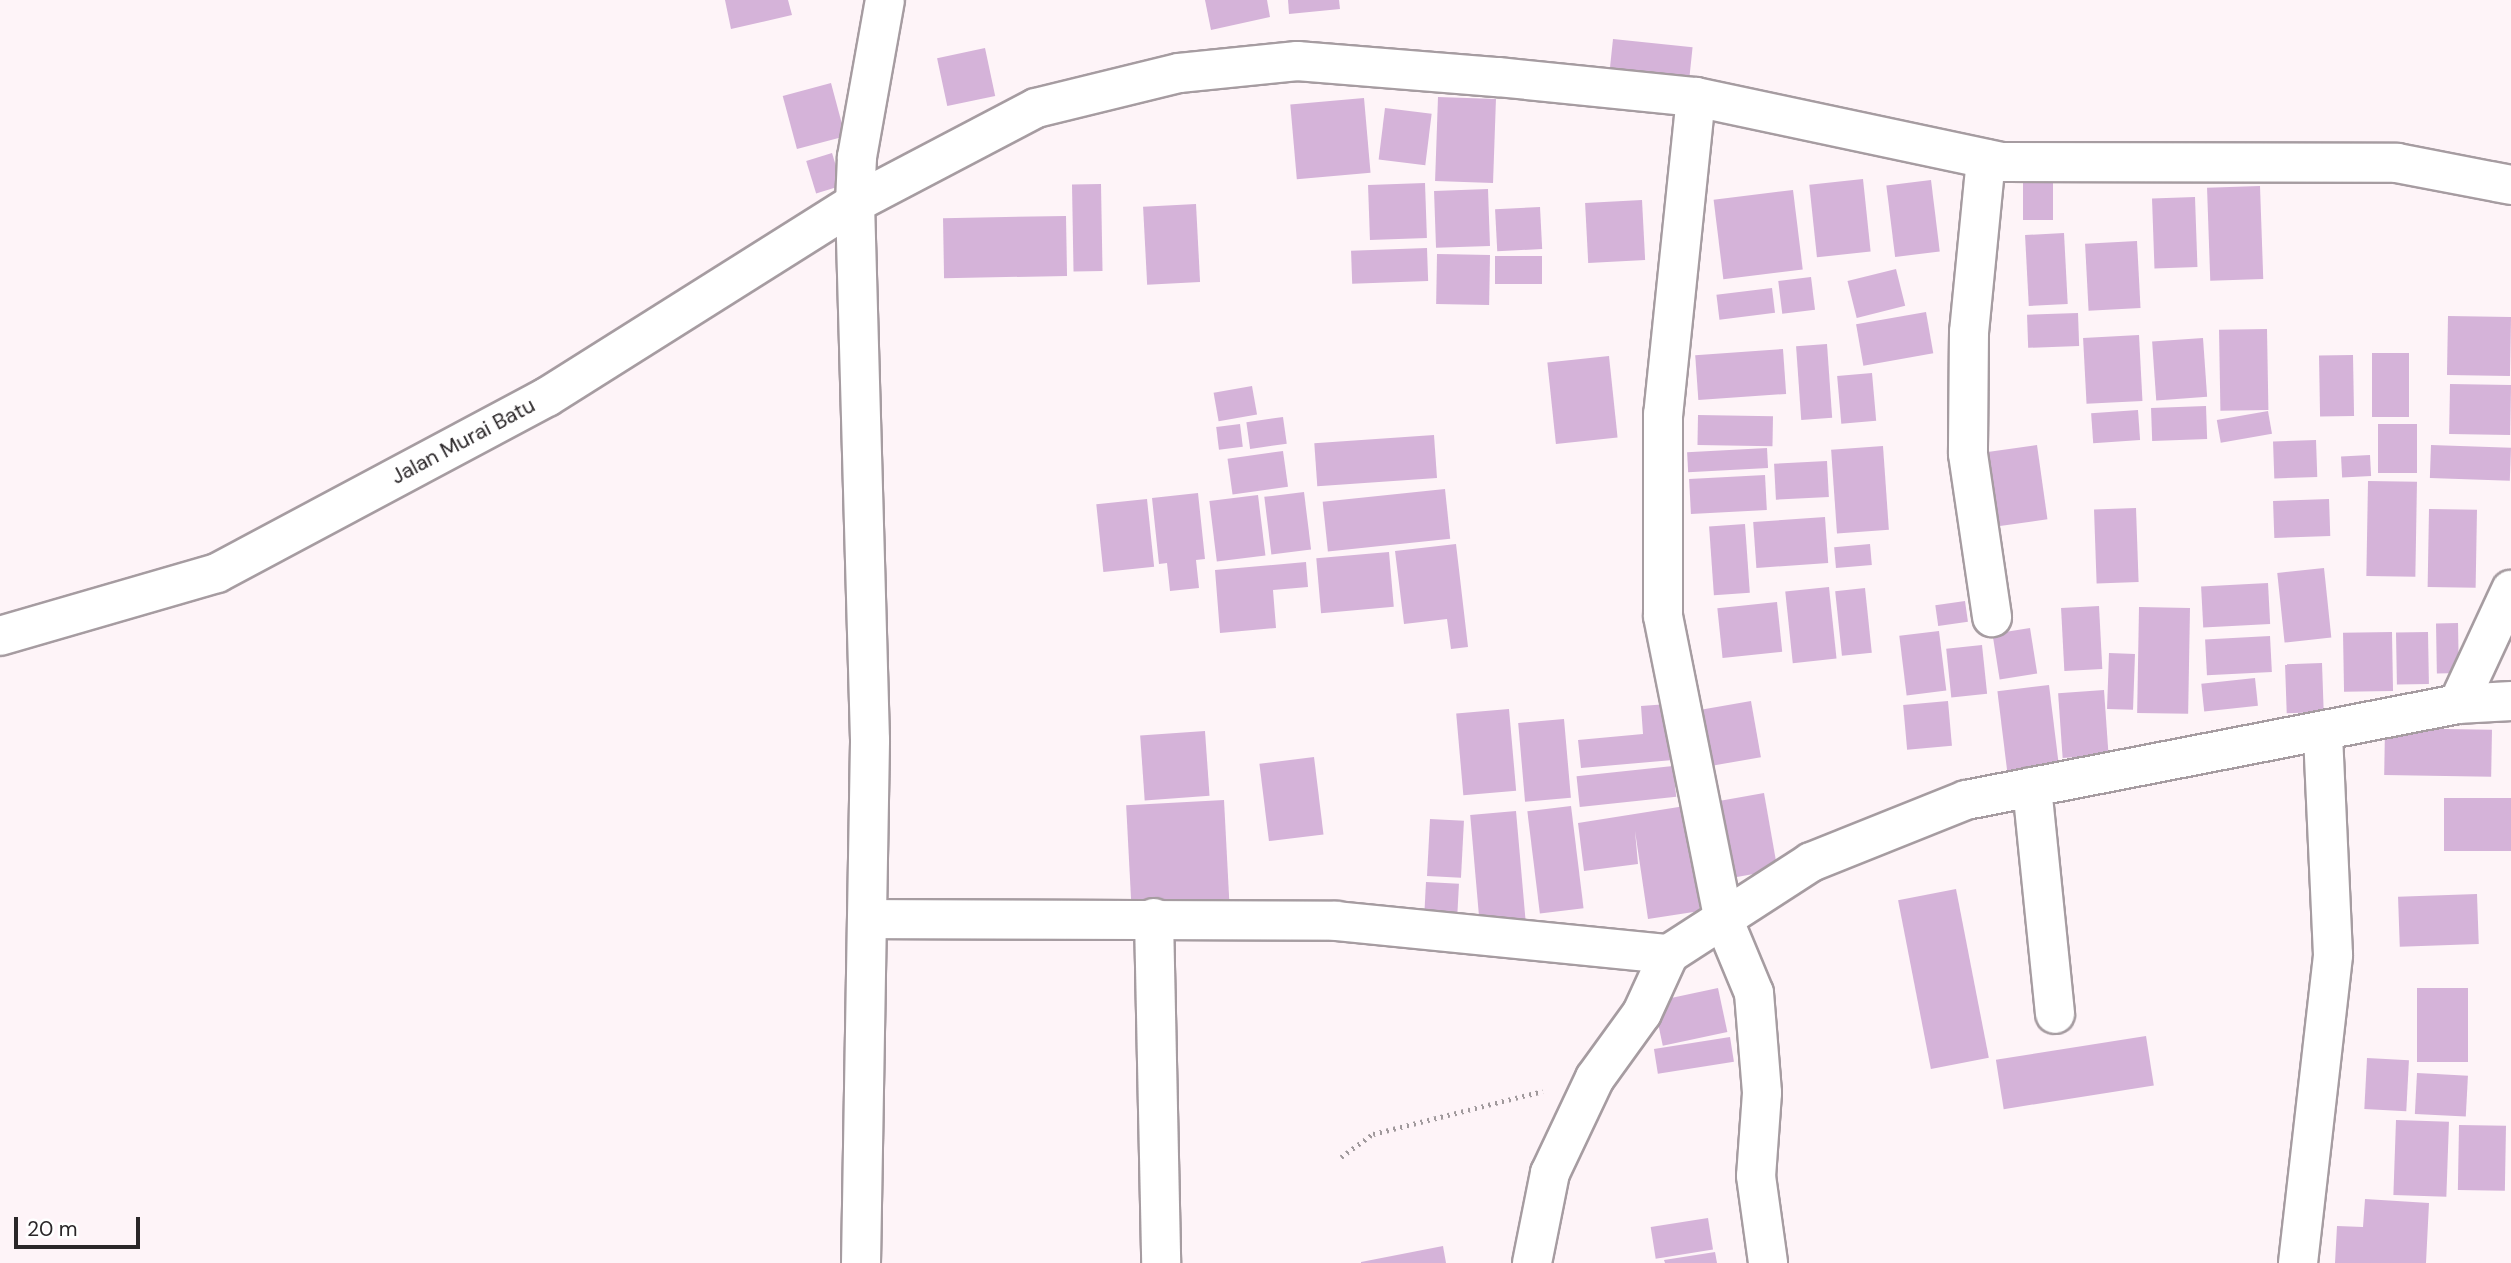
<!DOCTYPE html>
<style>
body{margin:0}
#map{position:relative;width:2511px;height:1263px;overflow:hidden;background:#fef4f8;font-family:"DM Sans",sans-serif}
div>[style]{position:absolute}
[style*='--x']{left:calc(var(--x)*1px);top:calc(var(--y)*1px);width:calc(var(--w)*1px);rotate:calc(var(--a)*1deg)}
.building>*{inset:0;background:#d5b3d9;transform-origin:0 0}
.path>*{height:4.5px;margin-top:-2.25px;transform-origin:0;background:repeating-linear-gradient(90deg,#a0999c 0 2px,transparent 0 7px)}
.roads{filter:drop-shadow(2px 0 #a69ca1) drop-shadow(-2px 0 #a69ca1) drop-shadow(0 2px #a69ca1) drop-shadow(0 -2px #a69ca1)}
.minor>*{height:38px;margin:-19px;padding:0 19px;transform-origin:19px;border-radius:19px;background:#fff}
span{translate:-50% -50%;white-space:nowrap;text-align:center;line-height:1.15;-webkit-text-stroke:5px #fff;paint-order:stroke}
.street-label{font-size:21px;color:#2a2628}
.scale{position:absolute;left:14px;top:1217px;width:126px;height:32px;box-sizing:border-box;border:4px solid #2a2628;border-top:0;padding-left:9px;font-size:21px;line-height:24px;white-space:nowrap;color:#2a2628;-webkit-text-stroke:5px #fff;paint-order:stroke}
</style>
<div id="map">
<div class="building">
<div style="clip-path:polygon(725px 0,788px 0,792px 15px,731px 29px)"></div>
<div style="clip-path:polygon(1205px 0,1267px 0,1270px 17px,1211px 30px)"></div>
<div style="clip-path:polygon(1288px 0,1339px 0,1340px 9px,1289px 14px)"></div>
<div style="left:1613px;top:39px;width:80px;height:39px;rotate:6deg"></div>
<div style="left:985px;top:48px;width:49px;height:49px;rotate:78deg"></div>
<div style="left:831px;top:83px;width:55px;height:50px;rotate:75deg"></div>
<div style="left:1438px;top:97px;width:58px;height:84px;rotate:2deg"></div>
<div style="left:1364px;top:98px;width:75px;height:74px;rotate:85deg"></div>
<div style="left:1385px;top:108px;width:47px;height:52px;rotate:7deg"></div>
<div style="left:832px;top:153px;width:34px;height:27px;rotate:73deg"></div>
<div style="left:1863px;top:179px;width:73px;height:54px;rotate:84deg"></div>
<div style="left:1931px;top:180px;width:72px;height:45px;rotate:83deg"></div>
<div style="left:1425px;top:183px;width:55px;height:57px;rotate:88deg"></div>
<div style="left:2023px;top:183px;width:30px;height:37px"></div>
<div style="left:1101px;top:184px;width:87px;height:29px;rotate:89deg"></div>
<div style="left:2260px;top:186px;width:93px;height:53px;rotate:88deg"></div>
<div style="left:1488px;top:189px;width:57px;height:54px;rotate:88deg"></div>
<div style="left:1793px;top:190px;width:80px;height:80px;rotate:83deg"></div>
<div style="left:2195px;top:197px;width:70px;height:43px;rotate:88deg"></div>
<div style="left:1642px;top:200px;width:60px;height:57px;rotate:87deg"></div>
<div style="left:1196px;top:204px;width:78px;height:53px;rotate:87deg"></div>
<div style="left:1540px;top:207px;width:42px;height:45px;rotate:87deg"></div>
<div style="left:1066px;top:216px;width:60px;height:123px;rotate:89deg"></div>
<div style="left:2064px;top:233px;width:71px;height:39px;rotate:87deg"></div>
<div style="left:2137px;top:241px;width:67px;height:52px;rotate:87deg"></div>
<div style="left:1427px;top:248px;width:33px;height:76px;rotate:88deg"></div>
<div style="left:1437px;top:254px;width:53px;height:50px;rotate:1deg"></div>
<div style="left:1495px;top:256px;width:47px;height:28px"></div>
<div style="left:1896px;top:269px;width:38px;height:50px;rotate:76deg"></div>
<div style="left:1811px;top:277px;width:33px;height:33px;rotate:83deg"></div>
<div style="left:1772px;top:288px;width:25px;height:56px;rotate:83deg"></div>
<div style="left:1926px;top:312px;width:42px;height:71px;rotate:80deg"></div>
<div style="left:2078px;top:313px;width:33px;height:51px;rotate:88deg"></div>
<div style="left:2448px;top:316px;width:63px;height:59px;rotate:1deg"></div>
<div style="left:2267px;top:329px;width:81px;height:48px;rotate:89deg"></div>
<div style="left:2139px;top:335px;width:66px;height:56px;rotate:87deg"></div>
<div style="left:2203px;top:338px;width:59px;height:51px;rotate:86deg"></div>
<div style="left:1827px;top:344px;width:74px;height:31px;rotate:86deg"></div>
<div style="left:1783px;top:349px;width:45px;height:88px;rotate:86deg"></div>
<div style="left:2372px;top:353px;width:37px;height:64px"></div>
<div style="left:2353px;top:355px;width:61px;height:34px;rotate:89deg"></div>
<div style="left:1609px;top:356px;width:82px;height:62px;rotate:84deg"></div>
<div style="left:1872px;top:373px;width:48px;height:35px;rotate:85deg"></div>
<div style="left:2450px;top:384px;width:61px;height:50px;rotate:1deg"></div>
<div style="left:1252px;top:386px;width:29px;height:39px;rotate:80deg"></div>
<div style="left:2206px;top:406px;width:33px;height:55px;rotate:88deg"></div>
<div style="left:2138px;top:410px;width:30px;height:47px;rotate:86deg"></div>
<div style="left:2268px;top:411px;width:23px;height:52px;rotate:80deg"></div>
<div style="left:1698px;top:415px;width:75px;height:30px;rotate:1deg"></div>
<div style="left:1283px;top:417px;width:27px;height:37px;rotate:82deg"></div>
<div style="left:1240px;top:424px;width:23px;height:24px;rotate:83deg"></div>
<div style="left:2378px;top:424px;width:39px;height:49px"></div>
<div style="left:1434px;top:435px;width:43px;height:120px;rotate:86deg"></div>
<div style="left:2316px;top:440px;width:37px;height:43px;rotate:88deg"></div>
<div style="left:2037px;top:445px;width:75px;height:66px;rotate:82deg"></div>
<div style="left:2431px;top:445px;width:80px;height:33px;rotate:2deg"></div>
<div style="left:1883px;top:446px;width:84px;height:52px;rotate:86deg"></div>
<div style="left:1767px;top:448px;width:20px;height:80px;rotate:87deg"></div>
<div style="left:1283px;top:451px;width:36px;height:56px;rotate:82deg"></div>
<div style="left:2370px;top:455px;width:21px;height:29px;rotate:87deg"></div>
<div style="left:1827px;top:461px;width:36px;height:53px;rotate:87deg"></div>
<div style="left:1765px;top:475px;width:35px;height:76px;rotate:87deg"></div>
<div style="left:2368px;top:481px;width:49px;height:95px;rotate:1deg"></div>
<div style="left:1445px;top:489px;width:50px;height:123px;rotate:84deg"></div>
<div style="left:1304px;top:492px;width:58px;height:40px;rotate:83deg"></div>
<div style="clip-path:polygon(1198px 493px,1205px 559px,1196px 560px,1199px 588px,1170px 591px,1167px 563px,1159px 564px,1152px 498px)"></div>
<div style="left:1258px;top:495px;width:61px;height:49px;rotate:83deg"></div>
<div style="left:1147px;top:499px;width:68px;height:51px;rotate:84deg"></div>
<div style="left:2329px;top:499px;width:37px;height:56px;rotate:88deg"></div>
<div style="left:2136px;top:508px;width:74px;height:42px;rotate:88deg"></div>
<div style="left:2429px;top:509px;width:48px;height:78px;rotate:1deg"></div>
<div style="left:1825px;top:517px;width:46px;height:72px;rotate:86deg"></div>
<div style="left:1745px;top:524px;width:69px;height:36px;rotate:86deg"></div>
<div style="clip-path:polygon(1456px 544px,1468px 647px,1451px 649px,1447px 619px,1404px 624px,1395px 551px)"></div>
<div style="left:1870px;top:544px;width:21px;height:36px;rotate:85deg"></div>
<div style="left:1389px;top:552px;width:55px;height:73px;rotate:85deg"></div>
<div style="clip-path:polygon(1306px 562px,1308px 587px,1273px 590px,1276px 628px,1220px 633px,1215px 570px)"></div>
<div style="left:2324px;top:568px;width:70px;height:47px;rotate:84deg"></div>
<div style="left:2268px;top:583px;width:41px;height:67px;rotate:87deg"></div>
<div style="left:1829px;top:587px;width:72px;height:44px;rotate:84deg"></div>
<div style="left:1865px;top:588px;width:65px;height:30px;rotate:84deg"></div>
<div style="left:1965px;top:601px;width:21px;height:30px;rotate:82deg"></div>
<div style="left:1777px;top:602px;width:50px;height:60px;rotate:84deg"></div>
<div style="left:2099px;top:606px;width:63px;height:38px;rotate:87deg"></div>
<div style="left:2139px;top:607px;width:51px;height:106px;rotate:1deg"></div>
<div style="left:2458px;top:623px;width:50px;height:22px;rotate:89deg"></div>
<div style="left:2030px;top:628px;width:46px;height:38px;rotate:81deg"></div>
<div style="left:1939px;top:631px;width:60px;height:40px;rotate:83deg"></div>
<div style="left:2392px;top:632px;width:59px;height:49px;rotate:89deg"></div>
<div style="left:2428px;top:632px;width:52px;height:32px;rotate:89deg"></div>
<div style="left:2270px;top:636px;width:36px;height:65px;rotate:87deg"></div>
<div style="left:1982px;top:645px;width:49px;height:36px;rotate:84deg"></div>
<div style="left:2109px;top:653px;width:26px;height:56px;rotate:2deg"></div>
<div style="left:2322px;top:663px;width:49px;height:37px;rotate:88deg"></div>
<div style="left:2255px;top:678px;width:28px;height:54px;rotate:84deg"></div>
<div style="left:2049px;top:685px;width:85px;height:52px;rotate:83deg"></div>
<div style="left:2104px;top:690px;width:65px;height:46px;rotate:86deg"></div>
<div style="left:1751px;top:701px;width:57px;height:64px;rotate:80deg"></div>
<div style="left:1948px;top:701px;width:45px;height:45px;rotate:85deg"></div>
<div style="clip-path:polygon(1668px 704px,1673px 760px,1581px 768px,1578px 740px,1643px 734px,1641px 706px)"></div>
<div style="left:1509px;top:709px;width:82px;height:53px;rotate:85deg"></div>
<div style="left:1564px;top:719px;width:79px;height:46px;rotate:85deg"></div>
<div style="left:2385px;top:728px;width:107px;height:47px;rotate:1deg"></div>
<div style="left:1205px;top:731px;width:65px;height:65px;rotate:86deg"></div>
<div style="left:1314px;top:757px;width:78px;height:55px;rotate:83deg"></div>
<div style="left:1673px;top:766px;width:31px;height:97px;rotate:84deg"></div>
<div style="left:1764px;top:793px;width:78px;height:57px;rotate:80deg"></div>
<div style="left:2511px;top:798px;width:53px;height:67px;rotate:90deg"></div>
<div style="left:1224px;top:800px;width:103px;height:98px;rotate:87deg"></div>
<div style="left:1571px;top:806px;width:103px;height:44px;rotate:83deg"></div>
<div style="clip-path:polygon(1685px 806px,1700px 911px,1648px 919px,1635px 831px,1638px 864px,1584px 871px,1578px 823px)"></div>
<div style="left:1516px;top:811px;width:112px;height:46px;rotate:85deg"></div>
<div style="left:1430px;top:819px;width:34px;height:57px;rotate:3deg"></div>
<div style="left:1426px;top:882px;width:33px;height:34px;rotate:3deg"></div>
<div style="left:1956px;top:889px;width:172px;height:59px;rotate:79deg"></div>
<div style="left:2477px;top:894px;width:50px;height:79px;rotate:88deg"></div>
<div style="left:1718px;top:988px;width:45px;height:66px;rotate:78deg"></div>
<div style="left:2417px;top:988px;width:51px;height:74px"></div>
<div style="left:2146px;top:1036px;width:50px;height:152px;rotate:81deg"></div>
<div style="left:1730px;top:1037px;width:25px;height:77px;rotate:81deg"></div>
<div style="left:2367px;top:1058px;width:42px;height:51px;rotate:3deg"></div>
<div style="left:2417px;top:1073px;width:51px;height:41px;rotate:3deg"></div>
<div style="left:2396px;top:1120px;width:53px;height:75px;rotate:2deg"></div>
<div style="left:2459px;top:1125px;width:47px;height:65px;rotate:1deg"></div>
<div style="clip-path:polygon(2365px 1199px,2429px 1203px,2426px 1263px,2335px 1263px,2337px 1226px,2363px 1227px)"></div>
<div style="left:1708px;top:1218px;width:32px;height:58px;rotate:81deg"></div>
<div style="clip-path:polygon(1443px 1246px,1446px 1263px,1361px 1263px,1361px 1262px)"></div>
<div style="clip-path:polygon(1715px 1252px,1717px 1263px,1665px 1263px,1664px 1260px)"></div>
</div>
<div class="path">
<div style="--x:1341;--y:1157;--w:39;--a:-36"></div>
<div style="--x:1373;--y:1134;--w:175;--a:-14.2"></div>
</div>
<div class="roads">
<div class="minor">
<div style="--x:1696;--y:97;--w:319;--a:95.9"></div>
<div style="--x:1663;--y:414;--w:202;--a:90"></div>
<div style="--x:1663;--y:616;--w:311;--a:78.7"></div>
<div style="--x:1724;--y:921;--w:78;--a:67.4"></div>
<div style="--x:1754;--y:993;--w:100;--a:85.4"></div>
<div style="--x:1762;--y:1093;--w:83;--a:94.1"></div>
<div style="--x:1756;--y:1176;--w:88;--a:82.1"></div>
<div style="--x:1986;--y:159;--w:174;--a:95.6"></div>
<div style="--x:1969;--y:332;--w:122;--a:90.5"></div>
<div style="--x:1968;--y:454;--w:165;--a:81.6"></div>
<div style="--x:0;--y:636;--w:226;--a:-16.2"></div>
<div style="--x:217;--y:573;--w:374;--a:-28.1"></div>
<div style="--x:547;--y:397;--w:364;--a:-32.2"></div>
<div style="--x:855;--y:203;--w:204;--a:-27.7"></div>
<div style="--x:1036;--y:108;--w:147;--a:-13.8"></div>
<div style="--x:1179;--y:73;--w:119;--a:-5.8"></div>
<div style="--x:1297;--y:61;--w:202;--a:4.6"></div>
<div style="--x:1498;--y:77;--w:199;--a:5.8"></div>
<div style="--x:1696;--y:97;--w:312;--a:12"></div>
<div style="--x:2001;--y:162;--w:396;--a:0.1"></div>
<div style="--x:2397;--y:163;--w:116;--a:10.9"></div>
<div style="--x:2458;--y:704;--w:53;--a:-3.2"></div>
<div style="--x:2032;--y:787;--w:228;--a:84.2"></div>
<div style="--x:1154;--y:918;--w:345;--a:88.8"></div>
<div style="--x:867;--y:919;--w:469;--a:0.2"></div>
<div style="--x:1336;--y:921;--w:335;--a:5.7"></div>
<div style="--x:861;--y:1263;--w:523;--a:-89.01"></div>
<div style="--x:870;--y:740;--w:537;--a:-91.6"></div>
<div style="--x:855;--y:203;--w:46;--a:-87.5"></div>
<div style="--x:857;--y:157;--w:159;--a:-79.9"></div>
<div style="--x:1532;--y:1263;--w:92;--a:-78.7"></div>
<div style="--x:1550;--y:1173;--w:105;--a:-64.7"></div>
<div style="--x:1595;--y:1078;--w:80;--a:-54.1"></div>
<div style="--x:1642;--y:1013;--w:65;--a:-65.4"></div>
<div style="--x:1669;--y:954;--w:169;--a:-32.9"></div>
<div style="--x:1811;--y:862;--w:167;--a:-21.8"></div>
<div style="--x:1966;--y:800;--w:501;--a:-11.04"></div>
<div style="--x:2458;--y:704;--w:126;--a:-65.1"></div>
<div style="--x:2298;--y:1263;--w:310;--a:-83.5"></div>
<div style="--x:2333;--y:955;--w:221;--a:-92.6"></div>
</div>
</div>
<div class="street-label">
<span style="left:463px;top:441px;rotate:-28deg">Jalan Murai Batu</span>
</div>
<div class="scale">20 m</div>
</div>
